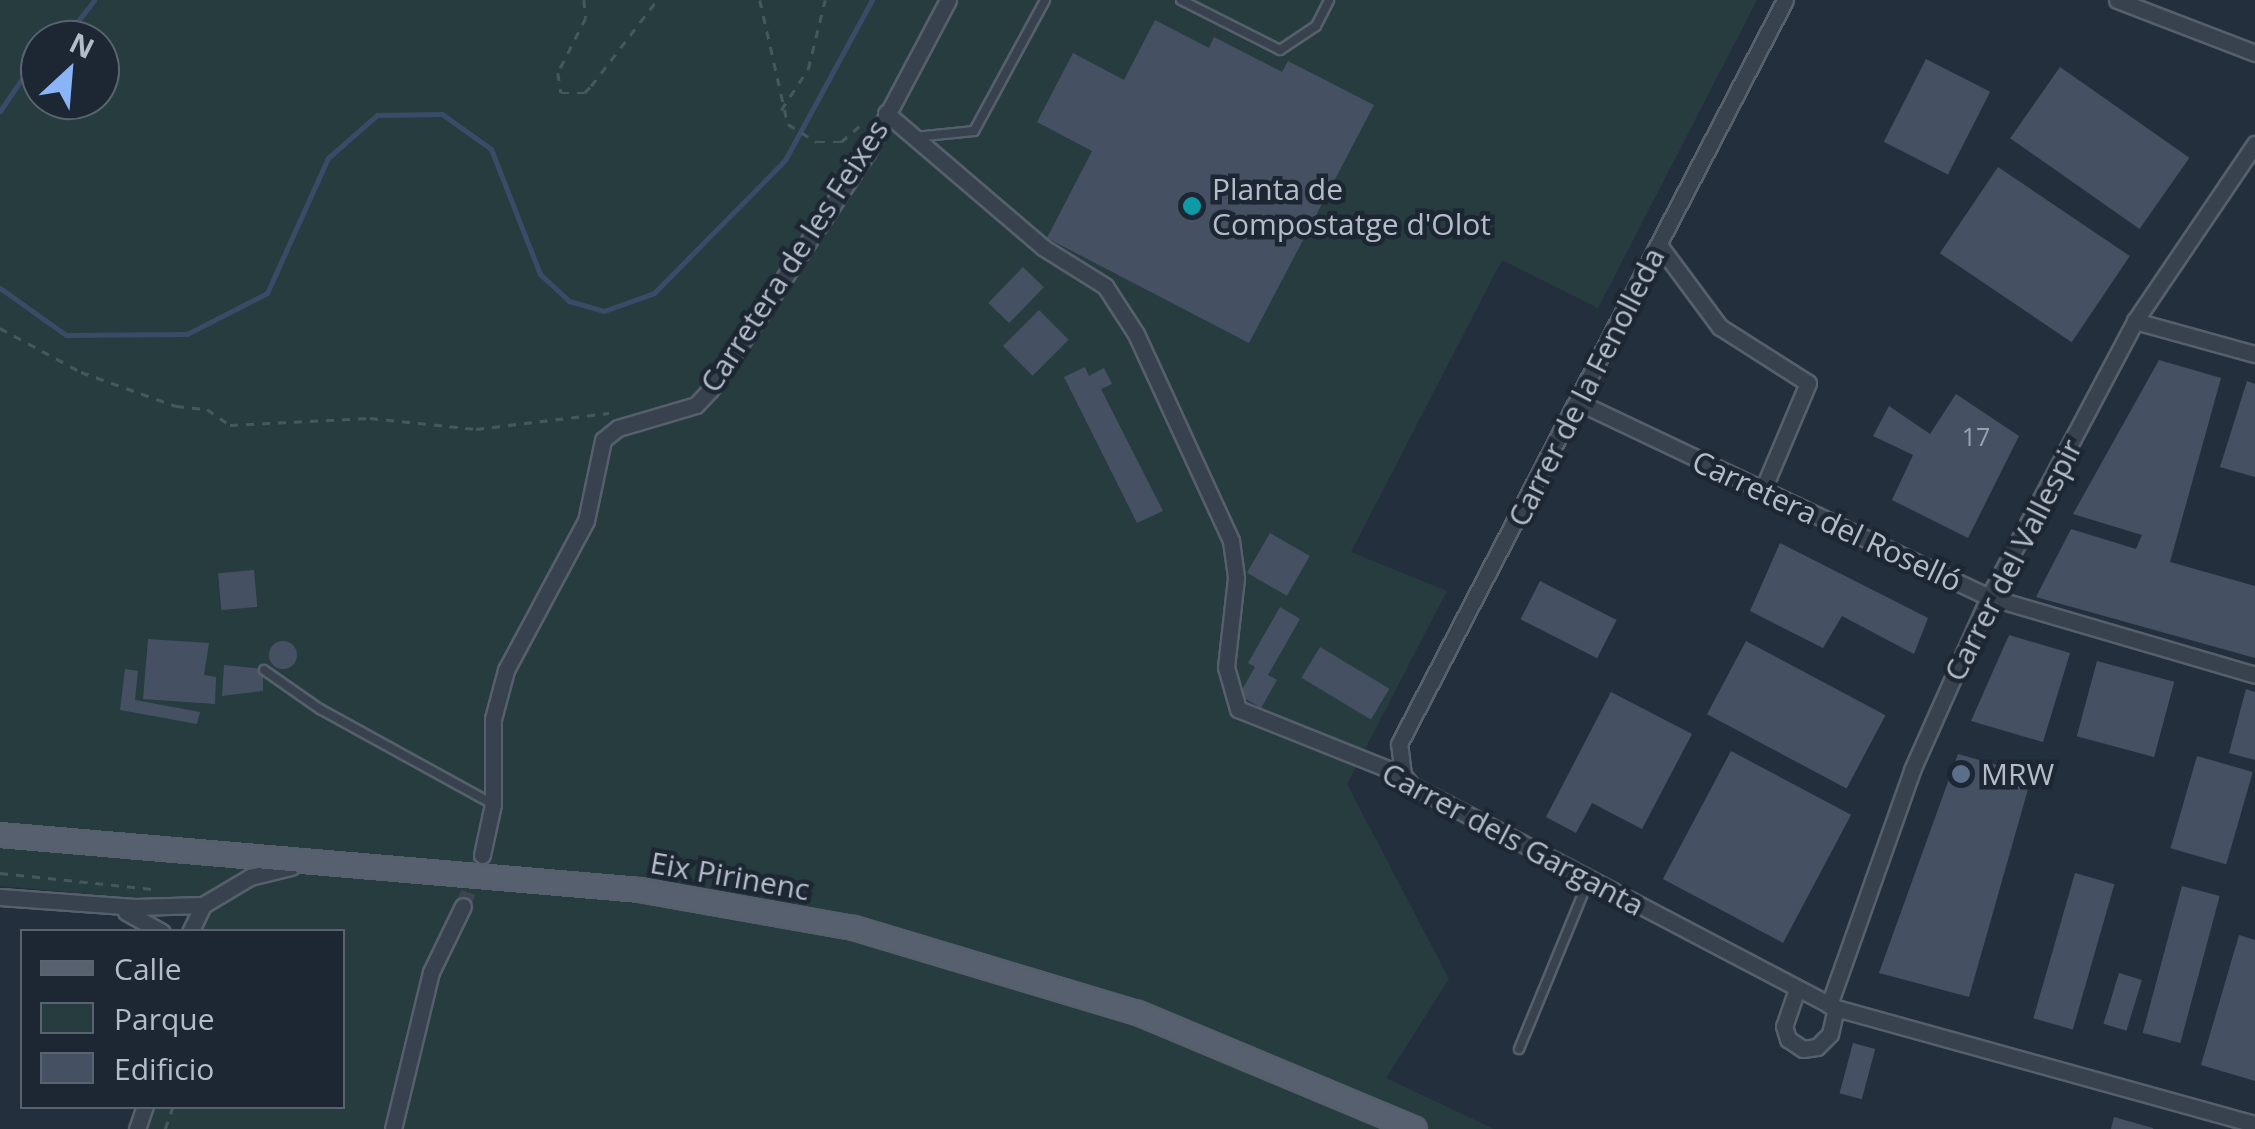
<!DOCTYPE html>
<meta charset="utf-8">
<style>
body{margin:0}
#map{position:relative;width:2255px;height:1129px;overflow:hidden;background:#242f3e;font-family:"Open Sans",sans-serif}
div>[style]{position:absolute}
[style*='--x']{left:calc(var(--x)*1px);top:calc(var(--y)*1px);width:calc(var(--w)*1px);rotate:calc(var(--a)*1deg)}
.green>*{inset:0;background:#263c3f}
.stream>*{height:5px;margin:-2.5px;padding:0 2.5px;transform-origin:2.5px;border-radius:2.5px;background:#394c67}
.building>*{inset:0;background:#455162;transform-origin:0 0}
.round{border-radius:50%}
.minor-tunnel>*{height:15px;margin-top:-7.5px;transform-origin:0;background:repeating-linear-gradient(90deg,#3a4453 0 15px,transparent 0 23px)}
.path>*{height:2.5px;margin-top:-1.25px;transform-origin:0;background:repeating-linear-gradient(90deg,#44595c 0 8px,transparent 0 16px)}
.roads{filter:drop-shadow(2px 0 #565f6c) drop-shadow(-2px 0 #565f6c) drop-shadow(0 2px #565f6c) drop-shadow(0 -2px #565f6c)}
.service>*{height:8px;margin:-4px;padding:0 4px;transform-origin:4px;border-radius:4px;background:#38414e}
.minor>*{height:15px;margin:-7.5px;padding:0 7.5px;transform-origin:7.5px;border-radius:7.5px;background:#38414e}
.primary>*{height:22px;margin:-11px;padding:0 11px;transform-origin:11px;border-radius:11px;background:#56606e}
.dots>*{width:28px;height:28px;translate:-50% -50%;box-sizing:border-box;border:5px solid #1d2633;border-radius:50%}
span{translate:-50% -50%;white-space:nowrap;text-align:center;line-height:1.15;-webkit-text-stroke:9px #1d2633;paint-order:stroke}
.number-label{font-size:25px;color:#98a1af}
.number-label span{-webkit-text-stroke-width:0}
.poi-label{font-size:30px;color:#b4bcc9}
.left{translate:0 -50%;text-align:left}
.street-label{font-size:30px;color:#b4bcc9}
.legend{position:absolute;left:20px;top:929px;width:325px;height:180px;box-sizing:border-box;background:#1d2633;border:2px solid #59626f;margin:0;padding:12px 18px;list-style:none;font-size:30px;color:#b4bcc9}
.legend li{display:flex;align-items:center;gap:20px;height:50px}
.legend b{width:50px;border:2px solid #59626f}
.north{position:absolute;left:20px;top:20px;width:100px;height:100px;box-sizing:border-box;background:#1d2633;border:2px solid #59626f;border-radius:50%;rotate:26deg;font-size:28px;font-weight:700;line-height:40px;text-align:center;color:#b4bcc9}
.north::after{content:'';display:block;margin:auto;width:35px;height:45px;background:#8ab4f8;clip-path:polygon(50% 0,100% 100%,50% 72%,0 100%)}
</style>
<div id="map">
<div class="green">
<div style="clip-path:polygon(evenodd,0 0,1757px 0,1598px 308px,1502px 260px,1351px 552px,1447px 591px,1347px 784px,1449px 979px,1386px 1078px,1494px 1129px,145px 1129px,154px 1107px,342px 1106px,342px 932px,197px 931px,203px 904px,0 886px,0 0,40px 40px,100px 40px,100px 100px,40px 100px,40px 40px)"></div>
</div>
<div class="stream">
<div style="--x:48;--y:40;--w:30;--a:-28"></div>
<div style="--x:74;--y:26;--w:33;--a:-52"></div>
<div style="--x:0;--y:111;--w:71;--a:-55.9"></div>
<div style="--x:0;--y:288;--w:81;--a:35.5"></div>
<div style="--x:66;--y:335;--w:121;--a:-0.5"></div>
<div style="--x:187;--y:334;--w:90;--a:-27.1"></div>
<div style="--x:267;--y:293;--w:148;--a:-65.7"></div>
<div style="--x:328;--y:158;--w:65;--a:-41.3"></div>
<div style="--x:377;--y:115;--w:65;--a:-0.9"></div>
<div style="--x:442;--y:114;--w:60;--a:35.5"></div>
<div style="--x:491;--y:149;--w:134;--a:68.6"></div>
<div style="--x:540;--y:274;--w:40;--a:43"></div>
<div style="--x:569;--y:301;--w:36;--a:16"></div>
<div style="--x:604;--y:311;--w:53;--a:-19.8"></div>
<div style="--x:654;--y:293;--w:187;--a:-45.4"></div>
<div style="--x:785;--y:160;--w:182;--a:-61.5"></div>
</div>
<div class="building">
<div style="clip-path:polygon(1155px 20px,1209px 48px,1214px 37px,1282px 72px,1288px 61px,1374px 105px,1249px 343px,1047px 238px,1092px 151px,1037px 122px,1073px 53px,1124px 80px)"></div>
<div style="left:1926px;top:59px;width:72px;height:93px;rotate:27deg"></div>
<div style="left:2060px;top:67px;width:158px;height:87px;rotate:35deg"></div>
<div style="left:1998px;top:167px;width:159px;height:104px;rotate:34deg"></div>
<div style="left:1023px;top:267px;width:29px;height:50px;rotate:44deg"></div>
<div style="left:1039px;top:310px;width:42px;height:51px;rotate:45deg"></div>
<div style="clip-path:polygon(2159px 360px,2221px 378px,2170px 562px,2255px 586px,2255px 658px,2036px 597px,2071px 529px,2136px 549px,2142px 535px,2073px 514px)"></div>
<div style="clip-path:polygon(1085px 367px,1089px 376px,1104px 368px,1112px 384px,1101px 389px,1163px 511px,1137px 523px,1064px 377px)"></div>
<div style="clip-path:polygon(2247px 381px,2255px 384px,2255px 477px,2220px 467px)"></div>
<div style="clip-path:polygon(1956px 394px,2019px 436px,1968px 538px,1892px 500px,1913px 455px,1873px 436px,1889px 406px,1930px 434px)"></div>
<div style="left:1270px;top:533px;width:46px;height:46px;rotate:30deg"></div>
<div style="clip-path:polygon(1780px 543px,1928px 618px,1914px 654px,1842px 616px,1823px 648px,1750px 611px)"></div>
<div style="left:254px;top:570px;width:37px;height:36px;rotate:85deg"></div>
<div style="left:1540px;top:581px;width:86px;height:43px;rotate:27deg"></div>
<div style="clip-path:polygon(1280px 607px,1300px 619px,1268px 675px,1277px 680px,1261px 708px,1239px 695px,1255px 667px,1248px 663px)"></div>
<div style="clip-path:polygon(2009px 635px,2070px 653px,2043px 742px,1971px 721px)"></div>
<div style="clip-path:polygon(148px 639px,209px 643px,204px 675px,216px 677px,215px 704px,143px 699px)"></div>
<div class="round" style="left:269px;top:641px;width:28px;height:28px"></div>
<div style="left:1746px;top:641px;width:158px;height:83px;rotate:28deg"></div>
<div style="left:1320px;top:647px;width:81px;height:36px;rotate:31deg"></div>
<div style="left:2097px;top:661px;width:80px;height:78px;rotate:15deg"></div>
<div style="clip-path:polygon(224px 665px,263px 669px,263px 691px,222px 696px)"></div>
<div style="clip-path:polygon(125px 669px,138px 671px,135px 700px,200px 712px,197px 724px,120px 710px)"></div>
<div style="clip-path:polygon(2246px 689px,2255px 692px,2255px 760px,2229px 753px)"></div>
<div style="clip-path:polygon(1611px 692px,1692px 734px,1642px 829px,1592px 803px,1576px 833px,1546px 817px)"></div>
<div style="left:1731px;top:751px;width:136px;height:145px;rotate:28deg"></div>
<div style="clip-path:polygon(1958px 754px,2032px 775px,1969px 997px,1879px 973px)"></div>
<div style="left:2197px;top:756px;width:58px;height:96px;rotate:16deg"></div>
<div style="left:2075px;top:873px;width:41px;height:151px;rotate:16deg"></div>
<div style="left:2182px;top:886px;width:39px;height:152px;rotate:15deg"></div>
<div style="clip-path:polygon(2239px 935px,2255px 940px,2255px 1081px,2201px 1065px)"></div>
<div style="left:2119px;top:973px;width:24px;height:53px;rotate:17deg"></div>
<div style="left:1853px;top:1043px;width:23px;height:52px;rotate:15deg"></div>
<div style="clip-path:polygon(2114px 1117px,2153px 1128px,2153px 1129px,2111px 1129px)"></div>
</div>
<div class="minor-tunnel">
<div style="--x:463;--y:906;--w:54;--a:-69.6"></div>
</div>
<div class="path">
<div style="--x:584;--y:0;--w:18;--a:84"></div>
<div style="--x:586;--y:18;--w:62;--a:117"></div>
<div style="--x:558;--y:73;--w:20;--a:81"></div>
<div style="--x:561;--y:93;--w:23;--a:0"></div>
<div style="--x:584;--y:93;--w:10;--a:-45"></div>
<div style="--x:591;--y:86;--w:108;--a:-52.5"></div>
<div style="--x:760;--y:0;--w:127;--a:77.3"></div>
<div style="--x:788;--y:124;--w:34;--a:32"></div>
<div style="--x:817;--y:142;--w:24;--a:0"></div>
<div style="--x:841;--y:142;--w:28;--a:-41"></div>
<div style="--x:781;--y:110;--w:49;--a:-56.6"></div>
<div style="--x:808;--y:69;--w:71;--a:-76.2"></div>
<div style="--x:0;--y:328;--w:92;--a:28.5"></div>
<div style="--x:81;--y:372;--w:101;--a:19.7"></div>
<div style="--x:176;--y:406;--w:31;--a:6"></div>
<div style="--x:207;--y:409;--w:28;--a:35"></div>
<div style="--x:230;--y:425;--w:140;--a:-2.9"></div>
<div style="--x:370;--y:418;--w:107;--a:5.9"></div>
<div style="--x:476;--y:429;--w:134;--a:-6.9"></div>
<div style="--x:0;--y:873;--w:153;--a:6"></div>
<div style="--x:165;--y:1129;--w:24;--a:-71"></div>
</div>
<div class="roads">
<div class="service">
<div style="--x:1181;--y:0;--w:111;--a:26.8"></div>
<div style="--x:1280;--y:50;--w:43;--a:-33.7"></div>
<div style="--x:1316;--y:26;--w:29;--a:-63"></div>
<div style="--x:915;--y:137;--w:59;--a:-5.8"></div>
<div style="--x:974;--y:131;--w:149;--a:-61.5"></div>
<div style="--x:264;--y:670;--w:68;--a:34.9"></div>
<div style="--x:320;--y:709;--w:197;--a:28.8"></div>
<div style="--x:1519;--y:1049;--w:184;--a:-67.6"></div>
</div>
<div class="minor">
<div style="--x:2117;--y:0;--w:148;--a:21"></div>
<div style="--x:886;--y:113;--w:208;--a:40.5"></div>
<div style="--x:1044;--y:248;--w:72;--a:31.9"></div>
<div style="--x:1105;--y:286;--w:57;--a:57.1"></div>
<div style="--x:1136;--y:334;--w:228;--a:65.3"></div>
<div style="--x:1231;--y:541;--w:37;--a:82"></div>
<div style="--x:1236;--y:578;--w:90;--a:96.4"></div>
<div style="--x:1226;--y:667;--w:44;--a:74.1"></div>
<div style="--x:1238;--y:709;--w:178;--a:21.8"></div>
<div style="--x:1403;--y:775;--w:13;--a:51"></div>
<div style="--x:1411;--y:785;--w:480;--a:27.7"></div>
<div style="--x:1836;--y:1008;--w:435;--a:15.5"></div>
<div style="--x:1659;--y:245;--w:102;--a:53.4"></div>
<div style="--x:1720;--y:327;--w:104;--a:32.5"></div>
<div style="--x:1808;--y:383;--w:118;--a:112.9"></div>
<div style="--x:2135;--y:321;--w:124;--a:15.4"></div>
<div style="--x:1578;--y:402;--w:455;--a:25.4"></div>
<div style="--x:1989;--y:597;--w:277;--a:16.3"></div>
<div style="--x:1403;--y:775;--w:31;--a:-97"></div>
<div style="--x:1399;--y:744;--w:838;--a:-62.58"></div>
<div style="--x:482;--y:855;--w:52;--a:-77.8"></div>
<div style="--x:493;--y:804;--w:85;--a:-90"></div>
<div style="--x:493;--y:719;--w:51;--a:-75.1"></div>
<div style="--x:506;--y:670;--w:169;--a:-61.8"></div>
<div style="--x:586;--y:521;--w:83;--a:-78.1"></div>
<div style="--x:603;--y:440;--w:19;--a:-39"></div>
<div style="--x:618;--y:428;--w:81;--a:-16.4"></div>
<div style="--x:696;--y:405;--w:21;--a:-47"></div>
<div style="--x:710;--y:390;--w:284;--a:-56.5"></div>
<div style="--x:867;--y:153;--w:173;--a:-62.1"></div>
<div style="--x:0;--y:897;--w:135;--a:4.2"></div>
<div style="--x:135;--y:907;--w:68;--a:-1.7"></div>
<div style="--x:203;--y:905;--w:55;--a:-30.8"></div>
<div style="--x:250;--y:877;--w:42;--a:-13.7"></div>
<div style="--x:126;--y:912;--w:41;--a:29.1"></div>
<div style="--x:190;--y:932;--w:30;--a:-64"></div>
<div style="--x:1797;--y:989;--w:39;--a:109"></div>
<div style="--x:1784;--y:1026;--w:14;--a:73"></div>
<div style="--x:1788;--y:1039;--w:18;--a:34"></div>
<div style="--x:1803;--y:1049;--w:14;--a:-8"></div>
<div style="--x:1817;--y:1047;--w:18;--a:-45"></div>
<div style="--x:1830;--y:1034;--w:27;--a:-77"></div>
<div style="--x:1829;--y:1005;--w:249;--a:-70.5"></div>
<div style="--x:1912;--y:770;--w:189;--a:-66"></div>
<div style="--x:1989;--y:597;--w:312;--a:-62.1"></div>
<div style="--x:2135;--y:321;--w:214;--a:-55.9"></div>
<div style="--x:137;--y:1129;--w:24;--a:-71"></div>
<div style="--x:393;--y:1129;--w:162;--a:-76.4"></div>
<div style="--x:431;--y:972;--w:73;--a:-64.1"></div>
</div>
<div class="primary">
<div style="--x:0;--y:835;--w:642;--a:4.91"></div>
<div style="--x:640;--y:890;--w:217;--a:10.1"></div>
<div style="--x:854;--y:928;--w:296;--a:16.7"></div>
<div style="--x:1138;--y:1013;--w:300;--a:22.7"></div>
</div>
</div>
<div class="dots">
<div style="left:1192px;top:206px;background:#0f9aa8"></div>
<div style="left:1961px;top:774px;background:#5c6f8a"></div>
</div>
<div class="number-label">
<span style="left:1976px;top:436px">17</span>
</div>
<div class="poi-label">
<span class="left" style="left:1212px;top:206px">Planta de<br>Compostatge d'Olot</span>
<span class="left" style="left:1981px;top:774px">MRW</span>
</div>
<div class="street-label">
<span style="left:794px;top:256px;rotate:-57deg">Carretera de les Feixes</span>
<span style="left:1586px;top:387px;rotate:-63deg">Carrer de la Fenolleda</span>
<span style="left:1827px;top:521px;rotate:25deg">Carretera del Roselló</span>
<span style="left:2013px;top:560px;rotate:-63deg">Carrer del Vallespir</span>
<span style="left:1513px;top:839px;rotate:28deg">Carrer dels Garganta</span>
<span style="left:730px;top:876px;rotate:10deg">Eix Pirinenc</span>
</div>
<ul class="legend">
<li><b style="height:12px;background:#56606e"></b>Calle</li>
<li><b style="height:28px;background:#263c3f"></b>Parque</li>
<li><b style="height:28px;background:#455162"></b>Edificio</li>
</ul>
<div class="north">N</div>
</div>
